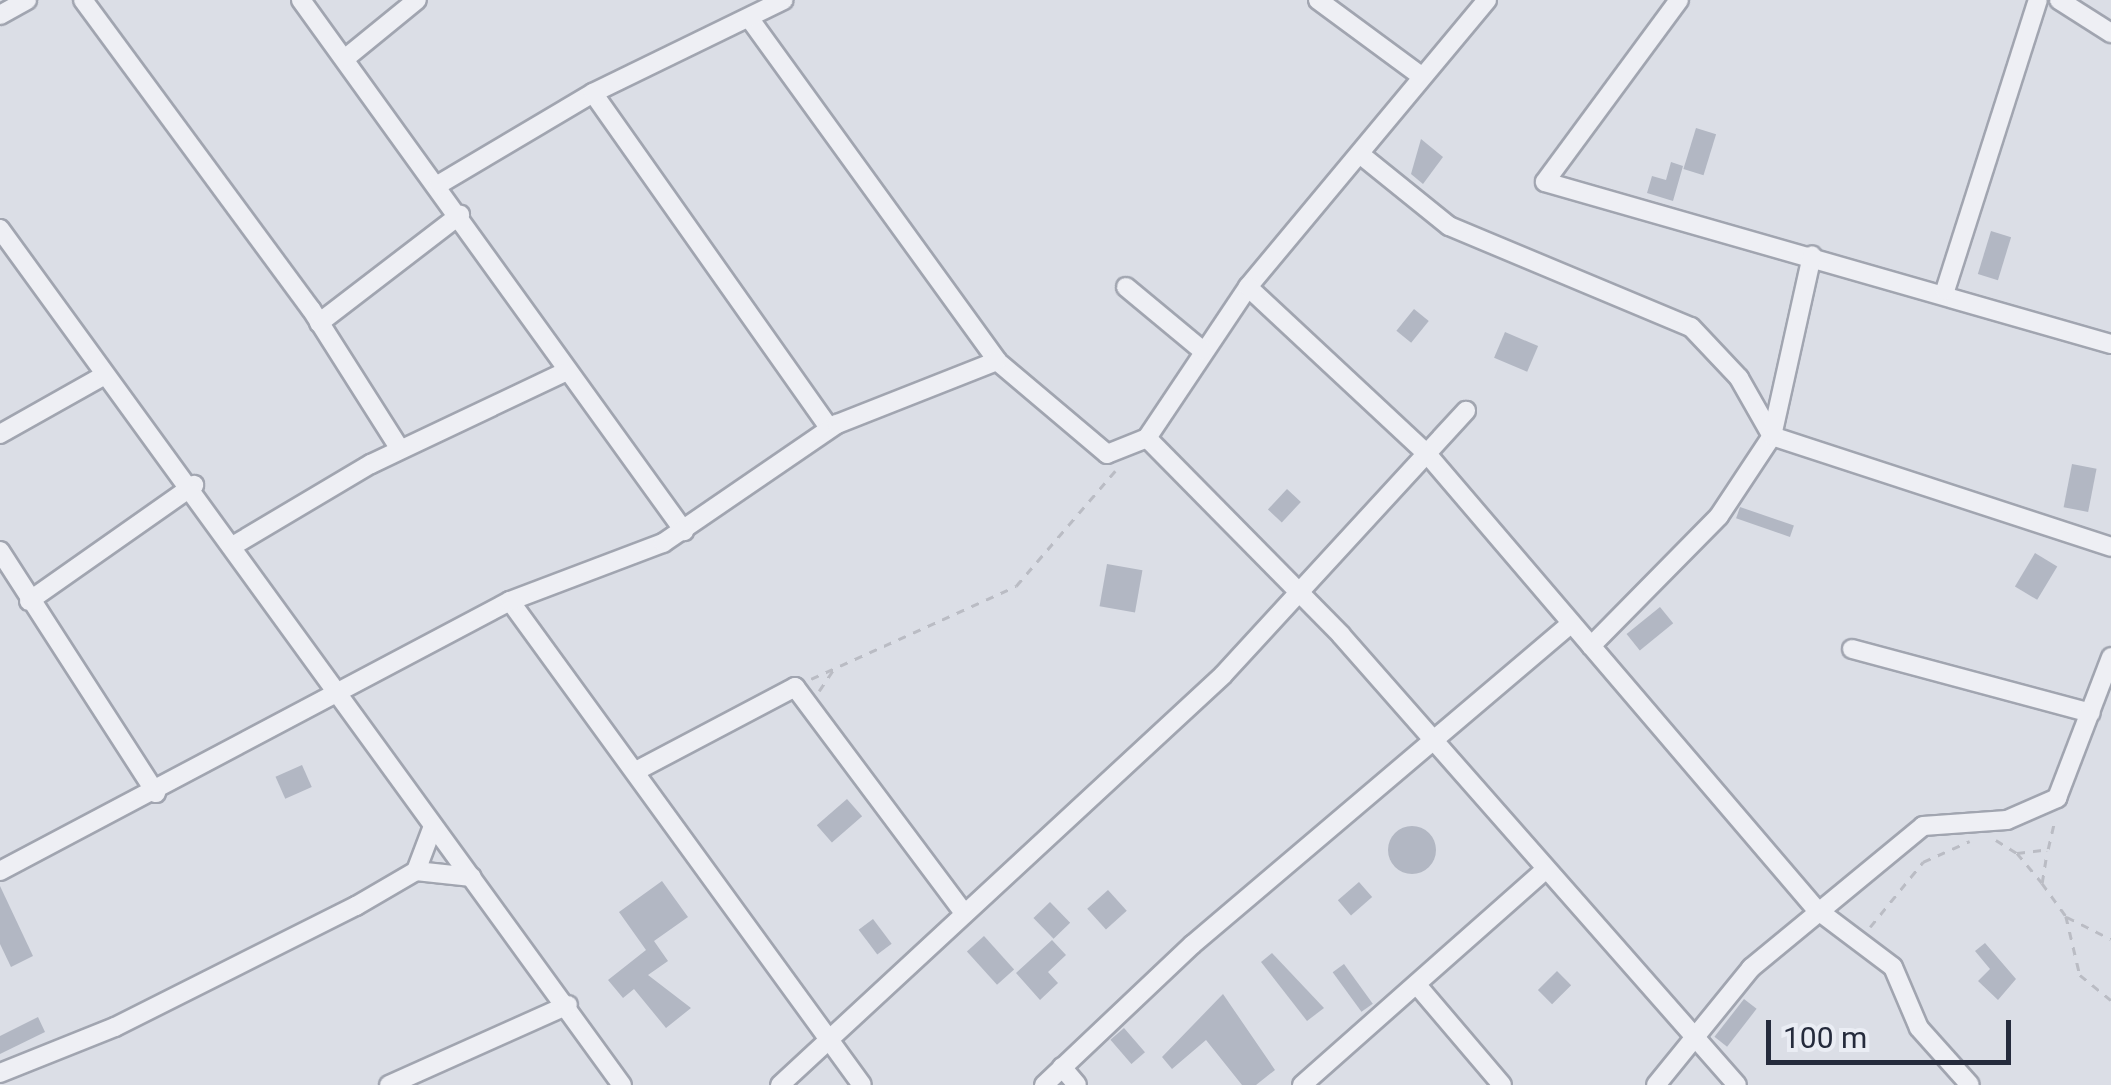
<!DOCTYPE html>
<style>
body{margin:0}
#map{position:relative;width:2111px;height:1085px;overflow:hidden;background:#dbdee6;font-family:Roboto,sans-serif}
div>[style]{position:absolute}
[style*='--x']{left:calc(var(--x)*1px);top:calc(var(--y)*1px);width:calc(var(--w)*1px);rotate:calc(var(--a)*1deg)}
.building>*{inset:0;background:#b2b7c3;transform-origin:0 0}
.round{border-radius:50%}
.path>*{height:2.5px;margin-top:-1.25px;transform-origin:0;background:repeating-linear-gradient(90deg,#babcc4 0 8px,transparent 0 16px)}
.roads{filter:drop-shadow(2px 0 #a1a5b0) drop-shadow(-2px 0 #a1a5b0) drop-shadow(0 2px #a1a5b0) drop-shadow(0 -2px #a1a5b0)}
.street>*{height:18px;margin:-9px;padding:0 9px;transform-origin:9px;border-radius:9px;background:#eeeff4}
span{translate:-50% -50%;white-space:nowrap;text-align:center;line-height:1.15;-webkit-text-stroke:8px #eaedf4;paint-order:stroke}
.scale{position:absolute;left:1766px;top:1020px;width:245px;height:45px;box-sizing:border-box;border:5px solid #252b3c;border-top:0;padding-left:12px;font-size:30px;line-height:35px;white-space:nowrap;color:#252b3c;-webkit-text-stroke:8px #eaedf4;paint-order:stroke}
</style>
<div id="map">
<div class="building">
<div style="left:1696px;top:128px;width:21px;height:43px;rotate:17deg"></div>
<div style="clip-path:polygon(1421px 139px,1443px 157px,1423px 184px,1411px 174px)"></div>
<div style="clip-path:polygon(1671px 162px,1683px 166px,1673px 201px,1647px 193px,1652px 176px,1666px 180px)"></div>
<div style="left:1991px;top:231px;width:21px;height:45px;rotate:17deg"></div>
<div style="left:1414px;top:309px;width:19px;height:28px;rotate:39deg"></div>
<div style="left:1505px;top:332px;width:36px;height:28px;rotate:23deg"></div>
<div style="left:2072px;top:464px;width:25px;height:44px;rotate:11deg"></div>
<div style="left:1287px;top:489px;width:19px;height:28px;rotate:43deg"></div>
<div style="left:1740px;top:507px;width:57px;height:12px;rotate:19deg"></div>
<div style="left:2035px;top:553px;width:26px;height:39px;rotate:31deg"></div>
<div style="left:1107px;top:564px;width:36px;height:43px;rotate:10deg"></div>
<div style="left:1660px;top:607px;width:21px;height:43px;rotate:51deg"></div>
<div style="left:302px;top:765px;width:24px;height:29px;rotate:66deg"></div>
<div style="left:847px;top:799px;width:23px;height:40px;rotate:49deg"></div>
<div class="round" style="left:1388px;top:826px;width:48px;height:48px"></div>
<div style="clip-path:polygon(662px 881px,688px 917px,654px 941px,668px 961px,648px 975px,691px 1008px,666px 1028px,634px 989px,623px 998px,608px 980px,646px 950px,619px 912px)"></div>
<div style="left:1359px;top:882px;width:20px;height:28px;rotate:49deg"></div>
<div style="clip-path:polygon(0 886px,33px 956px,11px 967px,0 944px)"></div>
<div style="left:1108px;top:890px;width:28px;height:28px;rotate:48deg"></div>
<div style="left:1050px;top:902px;width:29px;height:23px;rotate:46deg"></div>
<div style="left:873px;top:919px;width:31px;height:18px;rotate:53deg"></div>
<div style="left:984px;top:936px;width:45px;height:23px;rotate:48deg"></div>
<div style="clip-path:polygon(1052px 940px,1066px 955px,1048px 972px,1058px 983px,1040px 1000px,1016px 973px)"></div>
<div style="clip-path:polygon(1985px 943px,2016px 979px,1998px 1000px,1978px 981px,1990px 969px,1975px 951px)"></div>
<div style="clip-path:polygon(1272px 953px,1324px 1008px,1307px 1021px,1261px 962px)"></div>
<div style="left:1344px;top:964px;width:49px;height:14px;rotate:54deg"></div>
<div style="left:1557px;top:971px;width:20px;height:27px;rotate:45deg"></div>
<div style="clip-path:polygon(1223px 994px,1275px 1070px,1256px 1085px,1242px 1085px,1206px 1040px,1172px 1069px,1162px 1057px)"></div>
<div style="left:1744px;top:999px;width:16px;height:48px;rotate:38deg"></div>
<div style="clip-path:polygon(38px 1017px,45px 1032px,0 1054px,0 1036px)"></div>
<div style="left:1124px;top:1028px;width:32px;height:18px;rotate:49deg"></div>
</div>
<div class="path">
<div style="--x:811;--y:679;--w:225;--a:-24.4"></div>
<div style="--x:1016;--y:586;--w:152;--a:-49.3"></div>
<div style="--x:819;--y:691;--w:27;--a:-56"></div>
<div style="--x:1996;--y:840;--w:25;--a:32"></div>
<div style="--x:2017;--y:853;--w:31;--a:-7"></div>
<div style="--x:2048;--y:849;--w:31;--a:-77"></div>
<div style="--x:2017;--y:853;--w:39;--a:50"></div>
<div style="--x:2042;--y:883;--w:32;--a:-81"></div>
<div style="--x:2042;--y:883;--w:41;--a:54"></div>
<div style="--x:2066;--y:916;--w:61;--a:76.7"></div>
<div style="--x:2080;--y:975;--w:40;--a:39"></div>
<div style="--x:2067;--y:917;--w:49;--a:26.6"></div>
<div style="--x:1870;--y:927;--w:84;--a:-50.8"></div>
<div style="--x:1923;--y:862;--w:51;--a:-24.1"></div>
</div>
<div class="roads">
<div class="street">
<div style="--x:83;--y:0;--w:384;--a:53.6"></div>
<div style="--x:311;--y:309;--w:166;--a:57.6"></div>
<div style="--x:301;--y:0;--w:655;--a:54.2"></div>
<div style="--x:1318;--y:0;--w:123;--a:36.4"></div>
<div style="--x:1487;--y:0;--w:373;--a:129.8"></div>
<div style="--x:1248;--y:287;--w:182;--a:123.8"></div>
<div style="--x:1147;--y:438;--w:276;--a:45.4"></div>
<div style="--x:1341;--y:635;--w:599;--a:48.65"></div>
<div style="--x:1679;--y:0;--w:226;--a:126.4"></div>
<div style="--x:1545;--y:182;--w:589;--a:15.97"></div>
<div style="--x:2059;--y:0;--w:62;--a:32.4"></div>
<div style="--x:0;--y:15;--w:31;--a:-29"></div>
<div style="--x:752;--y:22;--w:418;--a:54.1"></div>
<div style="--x:997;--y:361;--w:144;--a:40.2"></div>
<div style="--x:1107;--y:454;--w:43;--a:-21.8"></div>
<div style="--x:347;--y:57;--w:90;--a:-39.2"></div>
<div style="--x:593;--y:93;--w:410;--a:54.8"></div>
<div style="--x:1361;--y:155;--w:113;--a:38.9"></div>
<div style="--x:1449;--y:226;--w:262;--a:22.7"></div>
<div style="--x:1691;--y:327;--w:70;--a:46.7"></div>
<div style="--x:1739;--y:378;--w:67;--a:60.4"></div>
<div style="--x:1772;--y:436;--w:357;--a:18.1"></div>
<div style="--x:438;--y:185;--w:180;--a:-30.7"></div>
<div style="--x:593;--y:93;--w:212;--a:-26"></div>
<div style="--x:0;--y:229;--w:1058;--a:54"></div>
<div style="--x:1126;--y:287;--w:99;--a:39.7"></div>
<div style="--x:1248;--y:287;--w:246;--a:43"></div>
<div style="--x:1428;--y:455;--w:597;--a:49.48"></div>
<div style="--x:1816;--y:909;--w:96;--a:37"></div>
<div style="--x:1893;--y:967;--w:66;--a:66.9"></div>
<div style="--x:1919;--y:1028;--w:76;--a:48.2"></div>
<div style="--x:1945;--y:291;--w:305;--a:-72.3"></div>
<div style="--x:319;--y:323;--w:178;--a:-37.5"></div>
<div style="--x:0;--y:434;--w:118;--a:-29.4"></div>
<div style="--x:236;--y:544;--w:157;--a:-30.7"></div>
<div style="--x:371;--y:464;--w:212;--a:-25.4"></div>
<div style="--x:0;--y:551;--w:288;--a:57.2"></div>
<div style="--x:29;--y:601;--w:202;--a:-35.1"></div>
<div style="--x:510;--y:601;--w:598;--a:53.97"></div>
<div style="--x:1591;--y:646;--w:182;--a:-45.4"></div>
<div style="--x:1719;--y:516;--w:96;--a:-56.5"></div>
<div style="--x:1772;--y:436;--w:185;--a:-77.5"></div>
<div style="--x:1852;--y:649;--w:247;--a:15"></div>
<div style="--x:636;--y:771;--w:180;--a:-27.8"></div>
<div style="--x:795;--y:687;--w:282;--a:53.2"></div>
<div style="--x:0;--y:871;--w:577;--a:-27.9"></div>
<div style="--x:510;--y:601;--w:164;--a:-20.8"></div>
<div style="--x:663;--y:543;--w:211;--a:-34.4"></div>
<div style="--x:837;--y:424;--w:172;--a:-21.5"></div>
<div style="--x:416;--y:871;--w:56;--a:6.1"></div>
<div style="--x:1417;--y:985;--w:131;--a:49.6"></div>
<div style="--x:1062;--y:1067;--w:23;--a:50"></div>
<div style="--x:0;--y:1073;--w:124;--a:-21.8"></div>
<div style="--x:115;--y:1027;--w:270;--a:-26.7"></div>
<div style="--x:356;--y:906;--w:69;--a:-30.3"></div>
<div style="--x:416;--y:871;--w:48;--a:-69.3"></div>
<div style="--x:389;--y:1085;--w:196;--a:-24.1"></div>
<div style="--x:780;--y:1085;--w:604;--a:-42.78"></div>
<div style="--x:1223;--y:675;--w:359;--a:-47.4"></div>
<div style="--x:1044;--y:1085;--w:204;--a:-43.4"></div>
<div style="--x:1192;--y:945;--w:496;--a:-40.3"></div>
<div style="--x:1302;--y:1085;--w:324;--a:-41.5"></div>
<div style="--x:1656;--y:1085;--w:151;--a:-50.9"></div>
<div style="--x:1751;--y:968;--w:223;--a:-39.5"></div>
<div style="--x:1923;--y:826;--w:84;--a:-4.1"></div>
<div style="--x:2007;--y:820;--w:55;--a:-23.7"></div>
<div style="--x:2057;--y:798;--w:151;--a:-69"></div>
</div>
</div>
<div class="scale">100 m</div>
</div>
